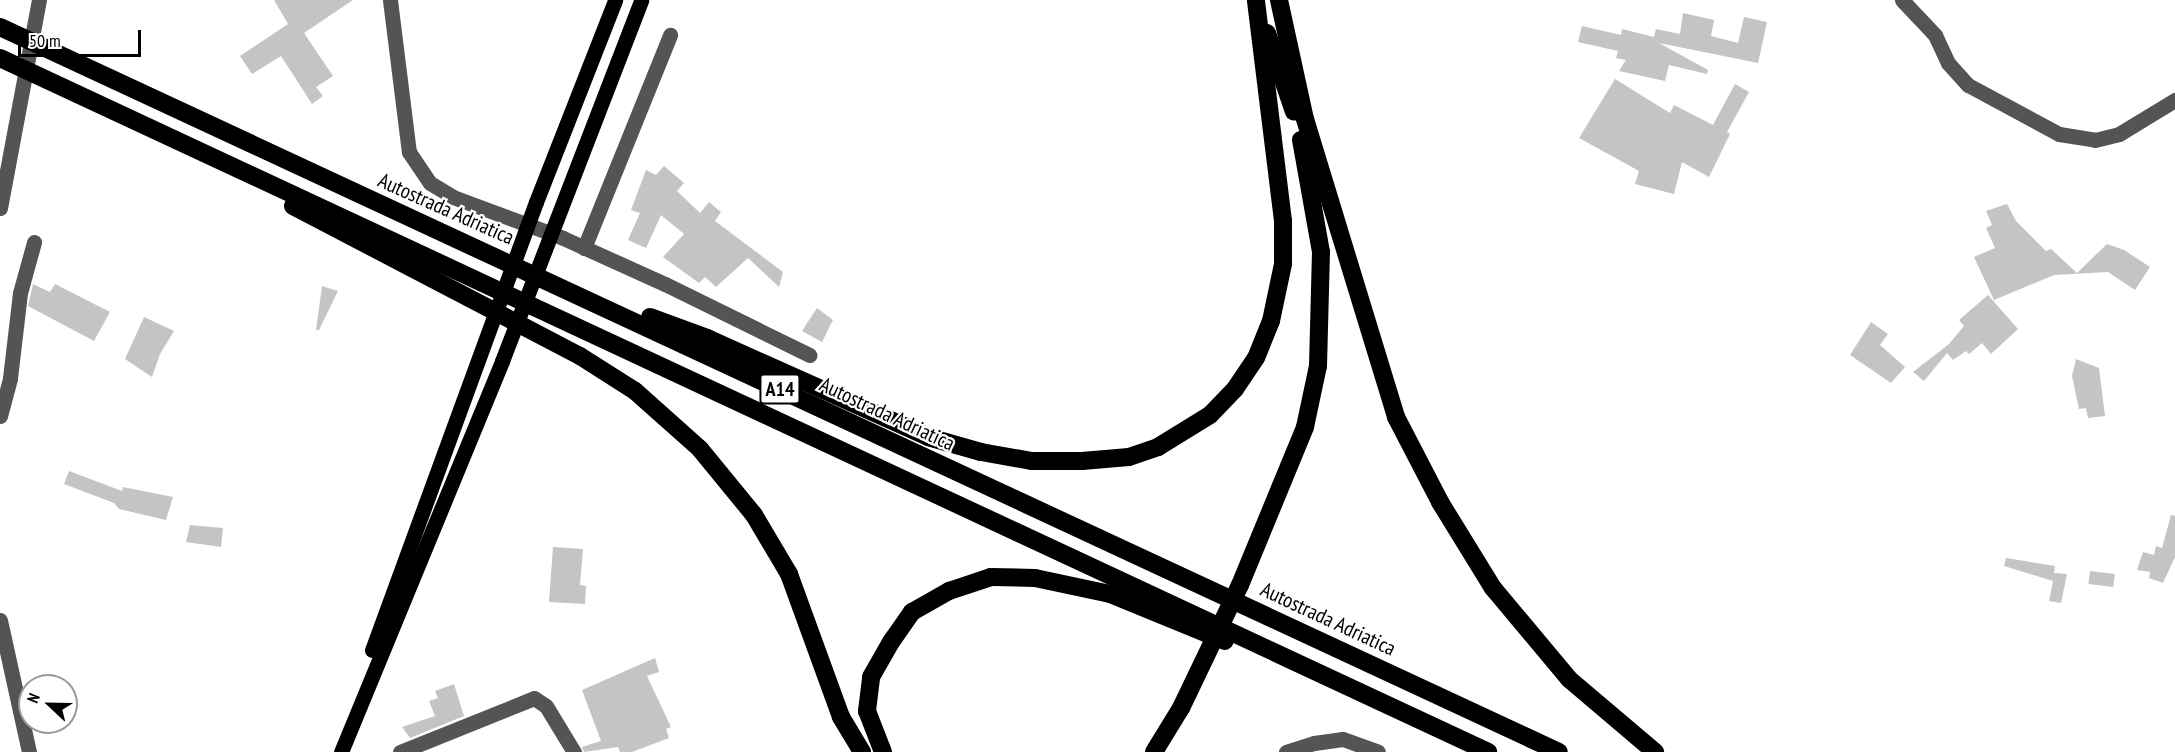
<!DOCTYPE html>
<style>
body{margin:0}
#map{position:relative;width:2175px;height:752px;overflow:hidden;background:#fff;font-family:"PT Sans Narrow",sans-serif}
div>[style]{position:absolute}
[style*='--x']{left:calc(var(--x)*1px);top:calc(var(--y)*1px);width:calc(var(--w)*1px);rotate:calc(var(--a)*1deg)}
.building>*{inset:0;background:#c4c4c4;transform-origin:0 0}
.minor>*{height:15px;margin:-7.5px;padding:0 7.5px;transform-origin:7.5px;border-radius:7.5px;background:#545454}
.major>*{height:15px;margin:-7.5px;padding:0 7.5px;transform-origin:7.5px;border-radius:7.5px;background:#000}
.highway>*{height:18px;margin:-9px;padding:0 9px;transform-origin:9px;border-radius:9px;background:#000}
span{translate:-50% -50%;white-space:nowrap;text-align:center;line-height:1.15;-webkit-text-stroke:4.5px #fff;paint-order:stroke}
.shield-label span{padding:2px 4px;background:#fff;border:2px solid;border-radius:4px;-webkit-text-stroke-width:0}
.shield-label{font-size:20px;color:#000;font-weight:700}
.street-label{font-size:21px;color:#000}
.north{position:absolute;left:18px;top:674px;width:60px;height:60px;box-sizing:border-box;background:#fff;border:2px solid #999;border-radius:50%;rotate:292deg;font-size:16px;font-weight:700;line-height:24px;text-align:center;color:#000}
.north::after{content:'';display:block;margin:auto;width:21px;height:27px;background:#000;clip-path:polygon(50% 0,100% 100%,50% 72%,0 100%)}
.scale{position:absolute;left:18px;top:30px;width:123px;height:27px;box-sizing:border-box;border:3px solid #000;border-top:0;padding-left:8px;font-size:18px;line-height:21px;white-space:nowrap;color:#000;-webkit-text-stroke:4px #fff;paint-order:stroke}
</style>
<div id="map">
<div class="building">
<div style="clip-path:polygon(274px 0,353px 0,304px 33px,333px 76px,316px 87px,323px 96px,312px 104px,281px 56px,252px 74px,240px 56px,288px 24px)"></div>
<div style="clip-path:polygon(1683px 13px,1714px 20px,1711px 36px,1738px 43px,1744px 17px,1767px 22px,1758px 63px,1659px 43px,1708px 70px,1707px 74px,1669px 65px,1665px 81px,1619px 71px,1626px 60px,1616px 58px,1618px 51px,1578px 42px,1582px 26px,1621px 35px,1622px 29px,1654px 37px,1656px 29px,1680px 34px)"></div>
<div style="clip-path:polygon(1615px 79px,1670px 113px,1674px 105px,1713px 125px,1735px 84px,1749px 92px,1727px 132px,1730px 134px,1709px 177px,1682px 162px,1674px 194px,1635px 184px,1639px 171px,1579px 138px)"></div>
<div style="clip-path:polygon(664px 166px,684px 183px,677px 191px,700px 213px,709px 202px,721px 212px,715px 221px,783px 272px,779px 287px,748px 258px,716px 287px,705px 277px,699px 283px,663px 257px,684px 234px,661px 215px,646px 248px,628px 240px,640px 213px,631px 210px,646px 170px,656px 175px)"></div>
<div style="clip-path:polygon(2007px 204px,2016px 221px,2046px 251px,2051px 249px,2077px 273px,2107px 244px,2124px 250px,2150px 267px,2135px 290px,2108px 272px,2054px 275px,1994px 300px,1974px 257px,1995px 248px,1986px 228px,1992px 225px,1986px 211px)"></div>
<div style="clip-path:polygon(33px 284px,50px 292px,55px 284px,110px 312px,94px 341px,28px 306px)"></div>
<div style="clip-path:polygon(322px 286px,338px 291px,319px 330px,316px 330px)"></div>
<div style="clip-path:polygon(1988px 295px,2018px 329px,1991px 354px,1982px 343px,1969px 354px,1966px 351px,1953px 360px,1947px 353px,1924px 381px,1913px 372px,1949px 344px,1964px 326px,1959px 320px)"></div>
<div style="clip-path:polygon(817px 308px,833px 320px,822px 342px,802px 331px)"></div>
<div style="clip-path:polygon(144px 317px,174px 331px,160px 354px,152px 377px,125px 359px)"></div>
<div style="clip-path:polygon(1871px 322px,1888px 334px,1880px 345px,1905px 367px,1891px 383px,1850px 355px)"></div>
<div style="clip-path:polygon(2076px 359px,2099px 368px,2105px 416px,2088px 418px,2086px 408px,2079px 409px,2072px 376px)"></div>
<div style="clip-path:polygon(69px 471px,122px 491px,123px 487px,173px 497px,166px 520px,119px 509px,114px 503px,64px 484px)"></div>
<div style="clip-path:polygon(2171px 515px,2175px 516px,2175px 557px,2163px 583px,2149px 578px,2150px 572px,2137px 570px,2143px 552px,2154px 555px,2156px 546px,2162px 548px)"></div>
<div style="clip-path:polygon(190px 525px,223px 528px,221px 547px,186px 542px)"></div>
<div style="clip-path:polygon(553px 547px,583px 549px,580px 585px,586px 586px,585px 604px,549px 602px)"></div>
<div style="clip-path:polygon(2006px 558px,2055px 566px,2054px 573px,2067px 574px,2061px 603px,2049px 601px,2053px 581px,2004px 566px)"></div>
<div style="left:2090px;top:571px;width:25px;height:13px;rotate:7deg"></div>
<div style="clip-path:polygon(655px 658px,659px 672px,647px 676px,671px 727px,666px 729px,669px 738px,632px 752px,620px 752px,618px 747px,584px 752px,582px 747px,601px 741px,582px 690px)"></div>
<div style="clip-path:polygon(454px 684px,464px 716px,410px 738px,402px 727px,435px 716px,429px 701px,438px 698px,435px 691px)"></div>
</div>
<div class="minor">
<div style="--x:390;--y:0;--w:153;--a:82.9"></div>
<div style="--x:409;--y:152;--w:37;--a:56"></div>
<div style="--x:430;--y:183;--w:27;--a:31"></div>
<div style="--x:453;--y:197;--w:117;--a:20.4"></div>
<div style="--x:563;--y:238;--w:112;--a:24.3"></div>
<div style="--x:665;--y:284;--w:161;--a:26.2"></div>
<div style="--x:1902;--y:0;--w:48;--a:46.7"></div>
<div style="--x:1935;--y:35;--w:31;--a:65"></div>
<div style="--x:1948;--y:63;--w:30;--a:48"></div>
<div style="--x:1968;--y:85;--w:103;--a:28.3"></div>
<div style="--x:2059;--y:134;--w:36;--a:9"></div>
<div style="--x:2095;--y:140;--w:25;--a:-14"></div>
<div style="--x:2119;--y:134;--w:66;--a:-31.3"></div>
<div style="--x:0;--y:208;--w:212;--a:-79.4"></div>
<div style="--x:584;--y:248;--w:230;--a:-68"></div>
<div style="--x:0;--y:416;--w:39;--a:-75"></div>
<div style="--x:10;--y:378;--w:86;--a:-83.3"></div>
<div style="--x:20;--y:293;--w:53;--a:-74.6"></div>
<div style="--x:0;--y:620;--w:135;--a:77.6"></div>
<div style="--x:400;--y:752;--w:144;--a:-21.9"></div>
<div style="--x:534;--y:698;--w:14;--a:34"></div>
<div style="--x:546;--y:706;--w:54;--a:58.7"></div>
<div style="--x:1286;--y:752;--w:29;--a:-18"></div>
<div style="--x:1314;--y:743;--w:29;--a:-8"></div>
<div style="--x:1343;--y:739;--w:37;--a:20"></div>
</div>
<div class="major">
<div style="--x:372;--y:650;--w:477;--a:-69.9"></div>
<div style="--x:536;--y:202;--w:217;--a:-68.6"></div>
<div style="--x:341;--y:752;--w:423;--a:-67.6"></div>
<div style="--x:502;--y:361;--w:387;--a:-68.9"></div>
</div>
<div class="highway">
<div style="--x:1279;--y:0;--w:122;--a:77.7"></div>
<div style="--x:1305;--y:119;--w:312;--a:73"></div>
<div style="--x:1396;--y:417;--w:96;--a:62.6"></div>
<div style="--x:1440;--y:502;--w:101;--a:58.4"></div>
<div style="--x:1493;--y:588;--w:119;--a:50.1"></div>
<div style="--x:1569;--y:679;--w:113;--a:40.3"></div>
<div style="--x:0;--y:27;--w:1719;--a:24.94"></div>
<div style="--x:1267;--y:33;--w:83;--a:71.1"></div>
<div style="--x:0;--y:58;--w:1642;--a:25"></div>
<div style="--x:293;--y:206;--w:324;--a:27.6"></div>
<div style="--x:580;--y:356;--w:65;--a:32.5"></div>
<div style="--x:635;--y:391;--w:87;--a:41.7"></div>
<div style="--x:700;--y:449;--w:85;--a:50.7"></div>
<div style="--x:754;--y:515;--w:69;--a:59.3"></div>
<div style="--x:789;--y:574;--w:152;--a:70"></div>
<div style="--x:841;--y:717;--w:41;--a:59"></div>
<div style="--x:650;--y:317;--w:61;--a:20.2"></div>
<div style="--x:707;--y:338;--w:242;--a:24.1"></div>
<div style="--x:928;--y:437;--w:55;--a:15.8"></div>
<div style="--x:981;--y:452;--w:52;--a:10"></div>
<div style="--x:1032;--y:461;--w:50;--a:0"></div>
<div style="--x:1082;--y:461;--w:47;--a:-4.9"></div>
<div style="--x:1129;--y:457;--w:31;--a:-19"></div>
<div style="--x:1158;--y:447;--w:61;--a:-31.6"></div>
<div style="--x:1210;--y:415;--w:36;--a:-46"></div>
<div style="--x:1235;--y:389;--w:37;--a:-56"></div>
<div style="--x:1256;--y:358;--w:40;--a:-68"></div>
<div style="--x:1271;--y:321;--w:58;--a:-78.1"></div>
<div style="--x:1283;--y:264;--w:43;--a:-90"></div>
<div style="--x:1283;--y:221;--w:223;--a:-97"></div>
<div style="--x:883;--y:752;--w:44;--a:-111.3"></div>
<div style="--x:867;--y:711;--w:34;--a:-83"></div>
<div style="--x:871;--y:677;--w:40;--a:-60.3"></div>
<div style="--x:891;--y:642;--w:37;--a:-55"></div>
<div style="--x:912;--y:612;--w:43;--a:-29.6"></div>
<div style="--x:949;--y:591;--w:44;--a:-18.4"></div>
<div style="--x:991;--y:577;--w:44;--a:1.3"></div>
<div style="--x:1035;--y:578;--w:77;--a:12"></div>
<div style="--x:1110;--y:594;--w:124;--a:22.2"></div>
<div style="--x:1154;--y:752;--w:52;--a:-58.5"></div>
<div style="--x:1181;--y:708;--w:136;--a:-64.4"></div>
<div style="--x:1240;--y:585;--w:171;--a:-67.6"></div>
<div style="--x:1305;--y:427;--w:62;--a:-78"></div>
<div style="--x:1318;--y:366;--w:114;--a:-88.5"></div>
<div style="--x:1321;--y:252;--w:114;--a:-100.1"></div>
</div>
<div class="shield-label">
<span style="left:780px;top:389px">A14</span>
</div>
<div class="street-label">
<span style="left:446px;top:209px;rotate:24deg">Autostrada Adriatica</span>
<span style="left:887px;top:414px;rotate:25deg">Autostrada Adriatica</span>
<span style="left:1328px;top:619px;rotate:25deg">Autostrada Adriatica</span>
</div>
<div class="north">N</div>
<div class="scale">50 m</div>
</div>
